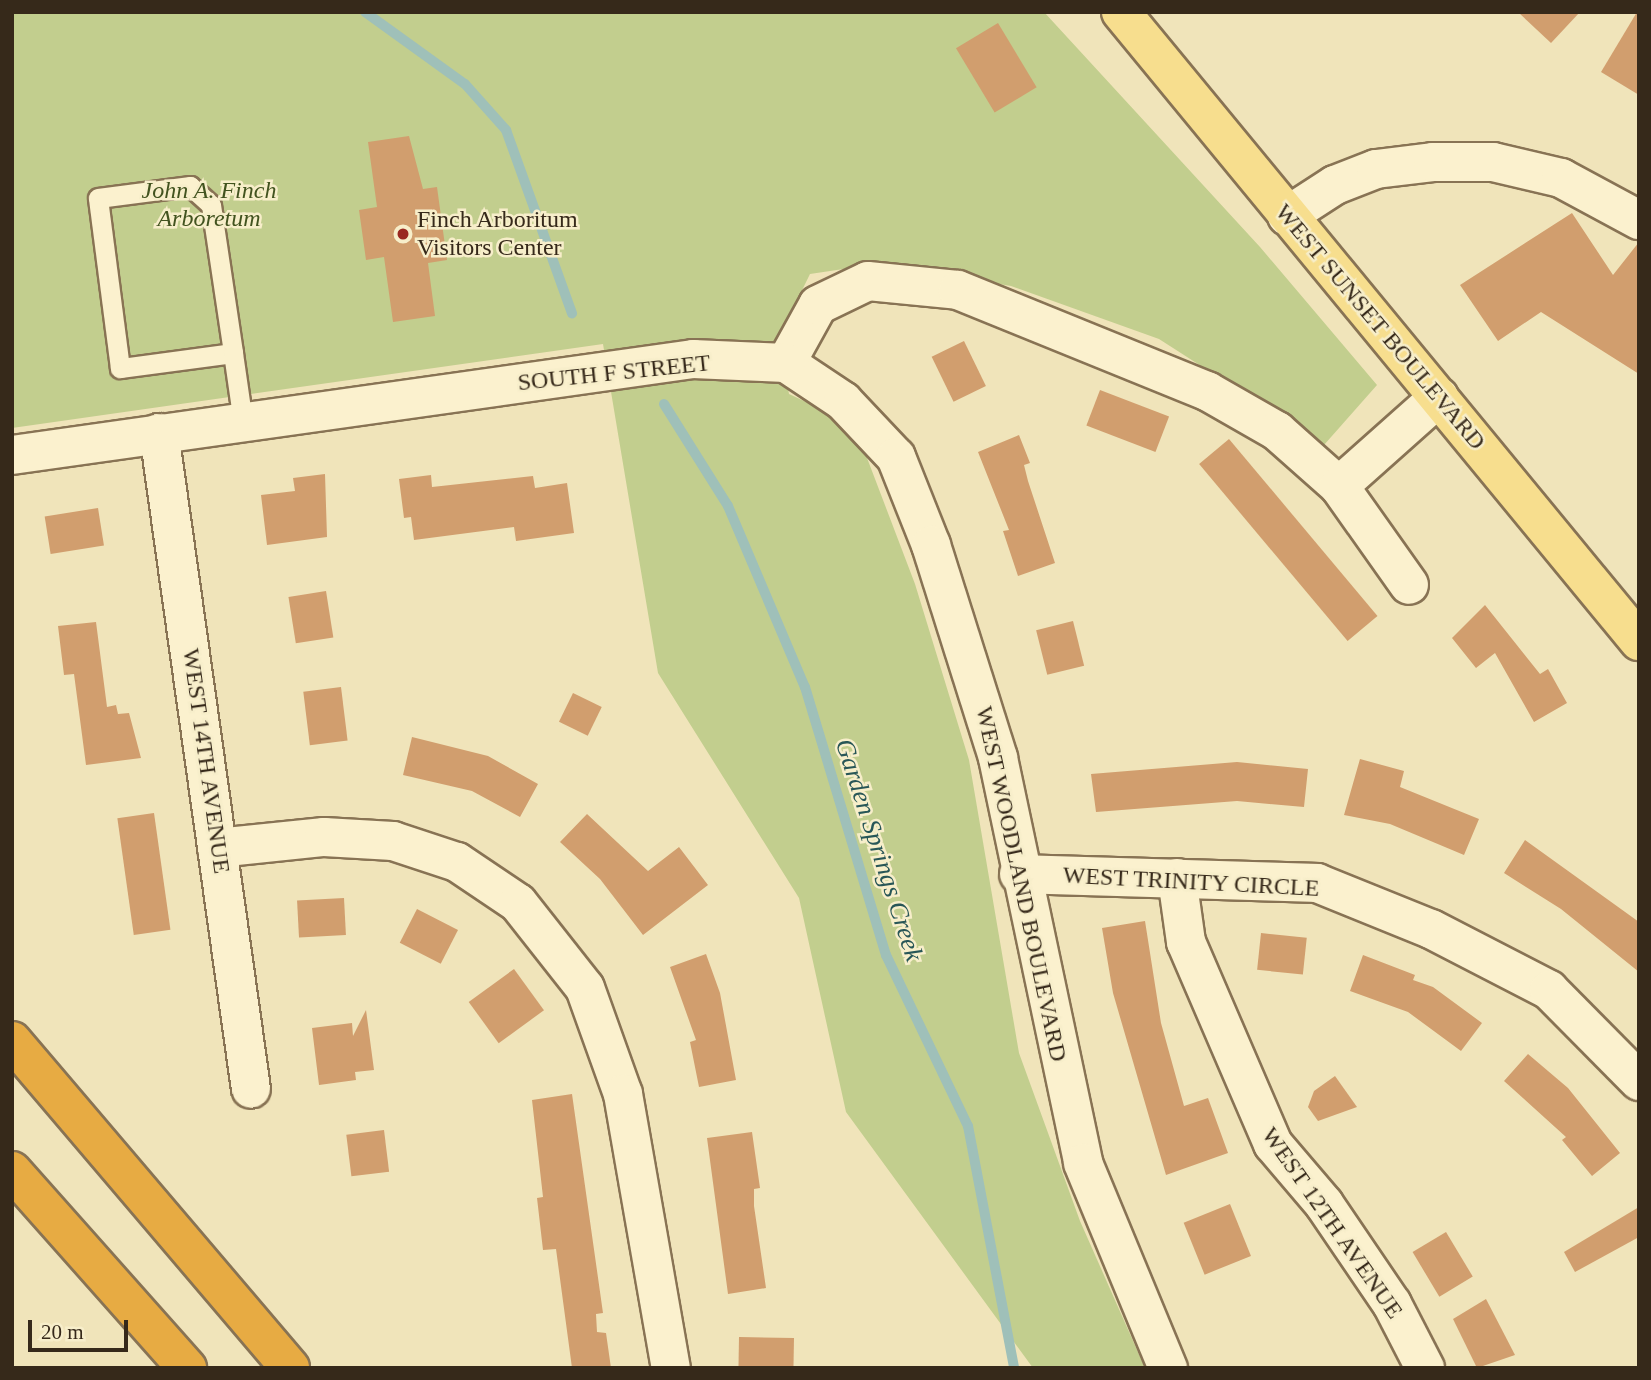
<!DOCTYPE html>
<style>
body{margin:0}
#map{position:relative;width:1651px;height:1380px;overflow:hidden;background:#f0e4ba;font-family:"Times New Roman",serif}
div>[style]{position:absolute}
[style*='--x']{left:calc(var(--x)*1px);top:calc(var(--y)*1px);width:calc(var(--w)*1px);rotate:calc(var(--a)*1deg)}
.green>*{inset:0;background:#c2ce8e}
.stream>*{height:10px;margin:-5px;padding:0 5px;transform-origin:5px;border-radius:5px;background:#9fc0b9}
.building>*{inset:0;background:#d19e6e;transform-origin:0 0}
.roads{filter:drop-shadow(2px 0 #887354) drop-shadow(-2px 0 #887354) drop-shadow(0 2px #887354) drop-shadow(0 -2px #887354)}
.lane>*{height:19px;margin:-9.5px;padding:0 9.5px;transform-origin:9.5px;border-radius:9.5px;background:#fbf1ce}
.street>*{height:38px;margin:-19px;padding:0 19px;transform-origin:19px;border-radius:19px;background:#fbf1ce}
.primary>*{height:38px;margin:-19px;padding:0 19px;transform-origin:19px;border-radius:19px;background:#f7de8e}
.highway>*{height:38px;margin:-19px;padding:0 19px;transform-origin:19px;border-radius:19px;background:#e7ab43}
.dots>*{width:19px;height:19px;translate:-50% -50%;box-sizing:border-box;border:4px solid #f7eeca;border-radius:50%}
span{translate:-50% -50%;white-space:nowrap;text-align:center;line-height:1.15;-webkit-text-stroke:5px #f7eeca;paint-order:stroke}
.park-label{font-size:24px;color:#42531f;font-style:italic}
.poi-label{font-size:24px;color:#36291a}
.left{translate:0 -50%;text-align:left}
.street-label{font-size:24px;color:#36291a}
.water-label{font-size:26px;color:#285657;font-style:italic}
.frame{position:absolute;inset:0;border:14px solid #36291a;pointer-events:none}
.scale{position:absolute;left:28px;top:1320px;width:100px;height:32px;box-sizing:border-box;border:4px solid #36291a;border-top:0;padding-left:9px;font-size:21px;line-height:24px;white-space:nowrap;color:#36291a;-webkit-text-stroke:5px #f7eeca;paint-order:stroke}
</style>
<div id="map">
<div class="green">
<div style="clip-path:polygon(12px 12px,1044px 12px,1260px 247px,1377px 385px,1324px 445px,1159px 339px,1011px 286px,877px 264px,810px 274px,779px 337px,789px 394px,828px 412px,864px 450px,915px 584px,969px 760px,1019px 1053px,1080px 1221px,1145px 1368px,1033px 1368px,846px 1112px,799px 898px,658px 673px,603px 344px,12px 428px)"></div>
</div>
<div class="stream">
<div style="--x:365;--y:12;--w:123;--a:35.8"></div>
<div style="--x:465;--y:84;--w:62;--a:48.3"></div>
<div style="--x:506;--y:130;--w:195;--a:70.2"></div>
<div style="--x:664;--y:404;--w:120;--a:57.9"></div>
<div style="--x:728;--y:506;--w:197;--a:67"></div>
<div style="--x:805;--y:687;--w:280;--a:73.2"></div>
<div style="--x:886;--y:955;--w:190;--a:64.4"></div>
<div style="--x:968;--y:1126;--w:246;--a:79.2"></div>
</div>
<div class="building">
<div style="clip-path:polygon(1518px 12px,1580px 12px,1551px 43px)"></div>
<div style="clip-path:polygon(1637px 12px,1639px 12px,1639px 95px,1601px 72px)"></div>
<div style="left:998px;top:23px;width:75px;height:49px;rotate:59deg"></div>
<div style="clip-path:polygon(409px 136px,423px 189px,437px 187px,447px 260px,428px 263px,435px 316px,393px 322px,384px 257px,366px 260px,359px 210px,377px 207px,368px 142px)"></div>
<div style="clip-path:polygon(1572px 213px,1613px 275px,1639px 242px,1639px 374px,1541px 312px,1498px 341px,1460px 285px)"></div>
<div style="left:964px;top:341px;width:50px;height:36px;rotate:64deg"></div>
<div style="left:1100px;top:390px;width:74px;height:38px;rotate:21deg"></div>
<div style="clip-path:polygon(1019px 435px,1030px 463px,1024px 465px,1028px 481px,1055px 563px,1018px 576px,1003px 531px,1009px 530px,978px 452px)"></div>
<div style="left:1229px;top:439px;width:231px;height:39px;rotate:50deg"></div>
<div style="clip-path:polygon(325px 474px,327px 537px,267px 545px,261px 495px,295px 491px,293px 478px)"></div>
<div style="clip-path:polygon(431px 475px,432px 487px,533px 476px,535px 488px,567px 483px,574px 533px,516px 541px,514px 527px,414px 540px,411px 517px,404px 518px,399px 479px)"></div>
<div style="left:98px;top:508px;width:38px;height:54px;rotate:81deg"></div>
<div style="left:326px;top:591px;width:47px;height:38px;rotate:81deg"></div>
<div style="clip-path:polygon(1485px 605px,1540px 674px,1548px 669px,1567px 703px,1534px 722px,1495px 653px,1476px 668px,1452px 638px)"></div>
<div style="left:1073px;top:621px;width:46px;height:38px;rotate:76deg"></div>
<div style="clip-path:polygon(96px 622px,107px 707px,116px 705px,118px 714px,129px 713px,141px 758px,86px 765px,74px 674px,64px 675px,58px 626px)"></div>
<div style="left:341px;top:687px;width:54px;height:38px;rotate:83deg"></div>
<div style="left:573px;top:693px;width:32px;height:32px;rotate:26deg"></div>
<div style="clip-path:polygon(412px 737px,488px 756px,538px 784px,520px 817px,472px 791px,403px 775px)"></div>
<div style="clip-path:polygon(1360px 759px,1404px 771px,1400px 787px,1479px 819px,1464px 855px,1390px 824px,1344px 815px)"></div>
<div style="clip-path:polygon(1237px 762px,1308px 769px,1304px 807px,1237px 801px,1096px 812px,1091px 774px)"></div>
<div style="left:154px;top:813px;width:118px;height:37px;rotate:82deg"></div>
<div style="clip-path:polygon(587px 814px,648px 871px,679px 847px,708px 885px,643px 935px,600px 879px,560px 842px)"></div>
<div style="clip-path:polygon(1525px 840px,1639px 922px,1639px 972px,1561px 909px,1504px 873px)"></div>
<div style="left:344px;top:898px;width:37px;height:47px;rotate:87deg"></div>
<div style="left:417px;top:909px;width:46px;height:38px;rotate:27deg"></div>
<div style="clip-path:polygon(1145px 921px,1161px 1023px,1184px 1106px,1208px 1098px,1228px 1153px,1166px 1175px,1113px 993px,1102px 928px)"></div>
<div style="left:1261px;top:933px;width:46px;height:37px;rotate:6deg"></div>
<div style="clip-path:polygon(706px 954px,720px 993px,736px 1080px,699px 1087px,690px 1042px,696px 1040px,670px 967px)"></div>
<div style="clip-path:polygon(1363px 955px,1415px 975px,1413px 980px,1433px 987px,1482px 1023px,1461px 1051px,1408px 1012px,1350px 991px)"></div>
<div style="left:514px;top:969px;width:51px;height:56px;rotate:54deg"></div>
<div style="clip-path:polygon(366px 1010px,374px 1070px,355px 1072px,356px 1080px,319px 1085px,312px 1028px,352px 1023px,353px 1036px)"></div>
<div style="clip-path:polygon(1528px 1054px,1568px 1088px,1620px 1153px,1592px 1176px,1562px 1140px,1566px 1137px,1504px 1081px)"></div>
<div style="clip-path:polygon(1335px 1076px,1357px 1107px,1318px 1121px,1308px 1107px,1314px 1091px)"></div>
<div style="clip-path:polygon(572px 1094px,603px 1313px,596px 1314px,597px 1332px,606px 1333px,611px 1368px,572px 1368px,556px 1249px,543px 1250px,537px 1198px,543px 1197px,532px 1100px)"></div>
<div style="left:384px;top:1130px;width:42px;height:38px;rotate:83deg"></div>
<div style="clip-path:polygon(752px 1132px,760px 1188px,754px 1189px,754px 1206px,766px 1288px,728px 1294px,707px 1138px)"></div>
<div style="left:1230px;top:1204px;width:56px;height:50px;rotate:68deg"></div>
<div style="clip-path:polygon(1639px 1207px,1639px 1237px,1575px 1272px,1564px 1252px)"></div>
<div style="left:1446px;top:1232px;width:52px;height:39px;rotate:59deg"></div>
<div style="clip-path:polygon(1486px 1299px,1515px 1355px,1477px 1368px,1453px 1319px)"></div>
<div style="left:739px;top:1337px;width:55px;height:31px;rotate:1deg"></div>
</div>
<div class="roads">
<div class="lane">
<div style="--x:233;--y:353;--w:114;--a:172.4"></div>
<div style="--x:120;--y:368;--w:171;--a:-97.4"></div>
<div style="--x:98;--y:198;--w:93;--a:-7.4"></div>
<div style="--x:190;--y:186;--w:28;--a:42"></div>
<div style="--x:211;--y:205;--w:150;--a:81.5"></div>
<div style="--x:233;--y:353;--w:70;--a:81.8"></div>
</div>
<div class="street">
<div style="--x:1287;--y:216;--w:57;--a:-32.9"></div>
<div style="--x:1335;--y:185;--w:44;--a:-21.3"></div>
<div style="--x:1376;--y:169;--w:57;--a:-7"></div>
<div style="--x:1433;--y:162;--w:60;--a:0"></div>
<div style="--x:1493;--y:162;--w:70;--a:13.2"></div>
<div style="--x:1561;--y:178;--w:89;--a:28.3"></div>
<div style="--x:786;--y:363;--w:69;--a:33.7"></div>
<div style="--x:843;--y:401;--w:77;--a:46.6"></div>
<div style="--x:896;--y:457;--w:95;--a:68.3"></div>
<div style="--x:931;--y:545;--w:223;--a:72.5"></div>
<div style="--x:998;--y:758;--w:414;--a:78.1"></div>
<div style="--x:1083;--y:1163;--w:222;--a:67.5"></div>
<div style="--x:786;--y:363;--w:66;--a:-61.1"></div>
<div style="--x:818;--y:305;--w:55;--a:-25.6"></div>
<div style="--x:868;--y:281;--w:90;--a:5.7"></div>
<div style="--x:958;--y:290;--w:269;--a:22.1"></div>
<div style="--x:1207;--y:391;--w:81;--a:29.7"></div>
<div style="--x:1277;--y:431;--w:83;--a:41.6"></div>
<div style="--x:1339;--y:486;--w:121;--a:54.7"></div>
<div style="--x:159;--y:433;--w:662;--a:82.02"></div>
<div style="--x:12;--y:455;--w:688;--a:-8.02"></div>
<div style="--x:693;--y:359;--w:93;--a:2.5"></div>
<div style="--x:1339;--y:486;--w:134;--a:-41.7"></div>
<div style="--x:217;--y:848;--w:108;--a:-5.9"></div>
<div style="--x:324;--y:837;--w:69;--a:3.3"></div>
<div style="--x:393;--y:841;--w:67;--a:18.2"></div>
<div style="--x:457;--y:862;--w:73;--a:33.9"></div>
<div style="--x:518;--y:903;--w:108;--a:51.8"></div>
<div style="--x:585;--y:988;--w:113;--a:70.3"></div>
<div style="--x:623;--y:1094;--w:278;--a:80.1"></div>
<div style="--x:1019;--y:874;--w:298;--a:1.7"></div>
<div style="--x:1317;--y:883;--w:123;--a:22"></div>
<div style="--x:1431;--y:929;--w:133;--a:27.3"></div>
<div style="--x:1549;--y:990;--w:128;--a:45.3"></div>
<div style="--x:1177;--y:878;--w:65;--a:82"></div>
<div style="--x:1186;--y:942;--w:220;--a:66.7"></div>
<div style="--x:1273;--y:1144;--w:79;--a:49.6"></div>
<div style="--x:1324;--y:1204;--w:121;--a:55.8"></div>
<div style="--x:1392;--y:1304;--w:72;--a:62.7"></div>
</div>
<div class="primary">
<div style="--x:1121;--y:12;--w:815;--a:50.53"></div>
</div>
<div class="highway">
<div style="--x:12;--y:1041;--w:429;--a:49.6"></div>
<div style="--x:12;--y:1171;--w:264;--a:48.4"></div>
</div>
</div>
<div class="dots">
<div style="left:403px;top:234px;background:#9a2820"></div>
</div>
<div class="park-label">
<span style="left:209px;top:205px">John A. Finch<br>Arboretum</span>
</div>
<div class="poi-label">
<span class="left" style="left:417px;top:234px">Finch Arboritum<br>Visitors Center</span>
</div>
<div class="street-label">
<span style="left:1380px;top:327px;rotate:50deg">WEST SUNSET BOULEVARD</span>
<span style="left:614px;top:373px;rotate:-6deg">SOUTH F STREET</span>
<span style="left:206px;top:761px;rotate:82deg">WEST 14TH AVENUE</span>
<span style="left:1191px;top:882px;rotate:3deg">WEST TRINITY CIRCLE</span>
<span style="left:1021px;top:884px;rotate:78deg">WEST WOODLAND BOULEVARD</span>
<span style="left:1332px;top:1223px;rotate:55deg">WEST 12TH AVENUE</span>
</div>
<div class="water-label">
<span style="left:879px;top:850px;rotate:72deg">Garden Springs Creek</span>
</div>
<div class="frame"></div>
<div class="scale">20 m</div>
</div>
